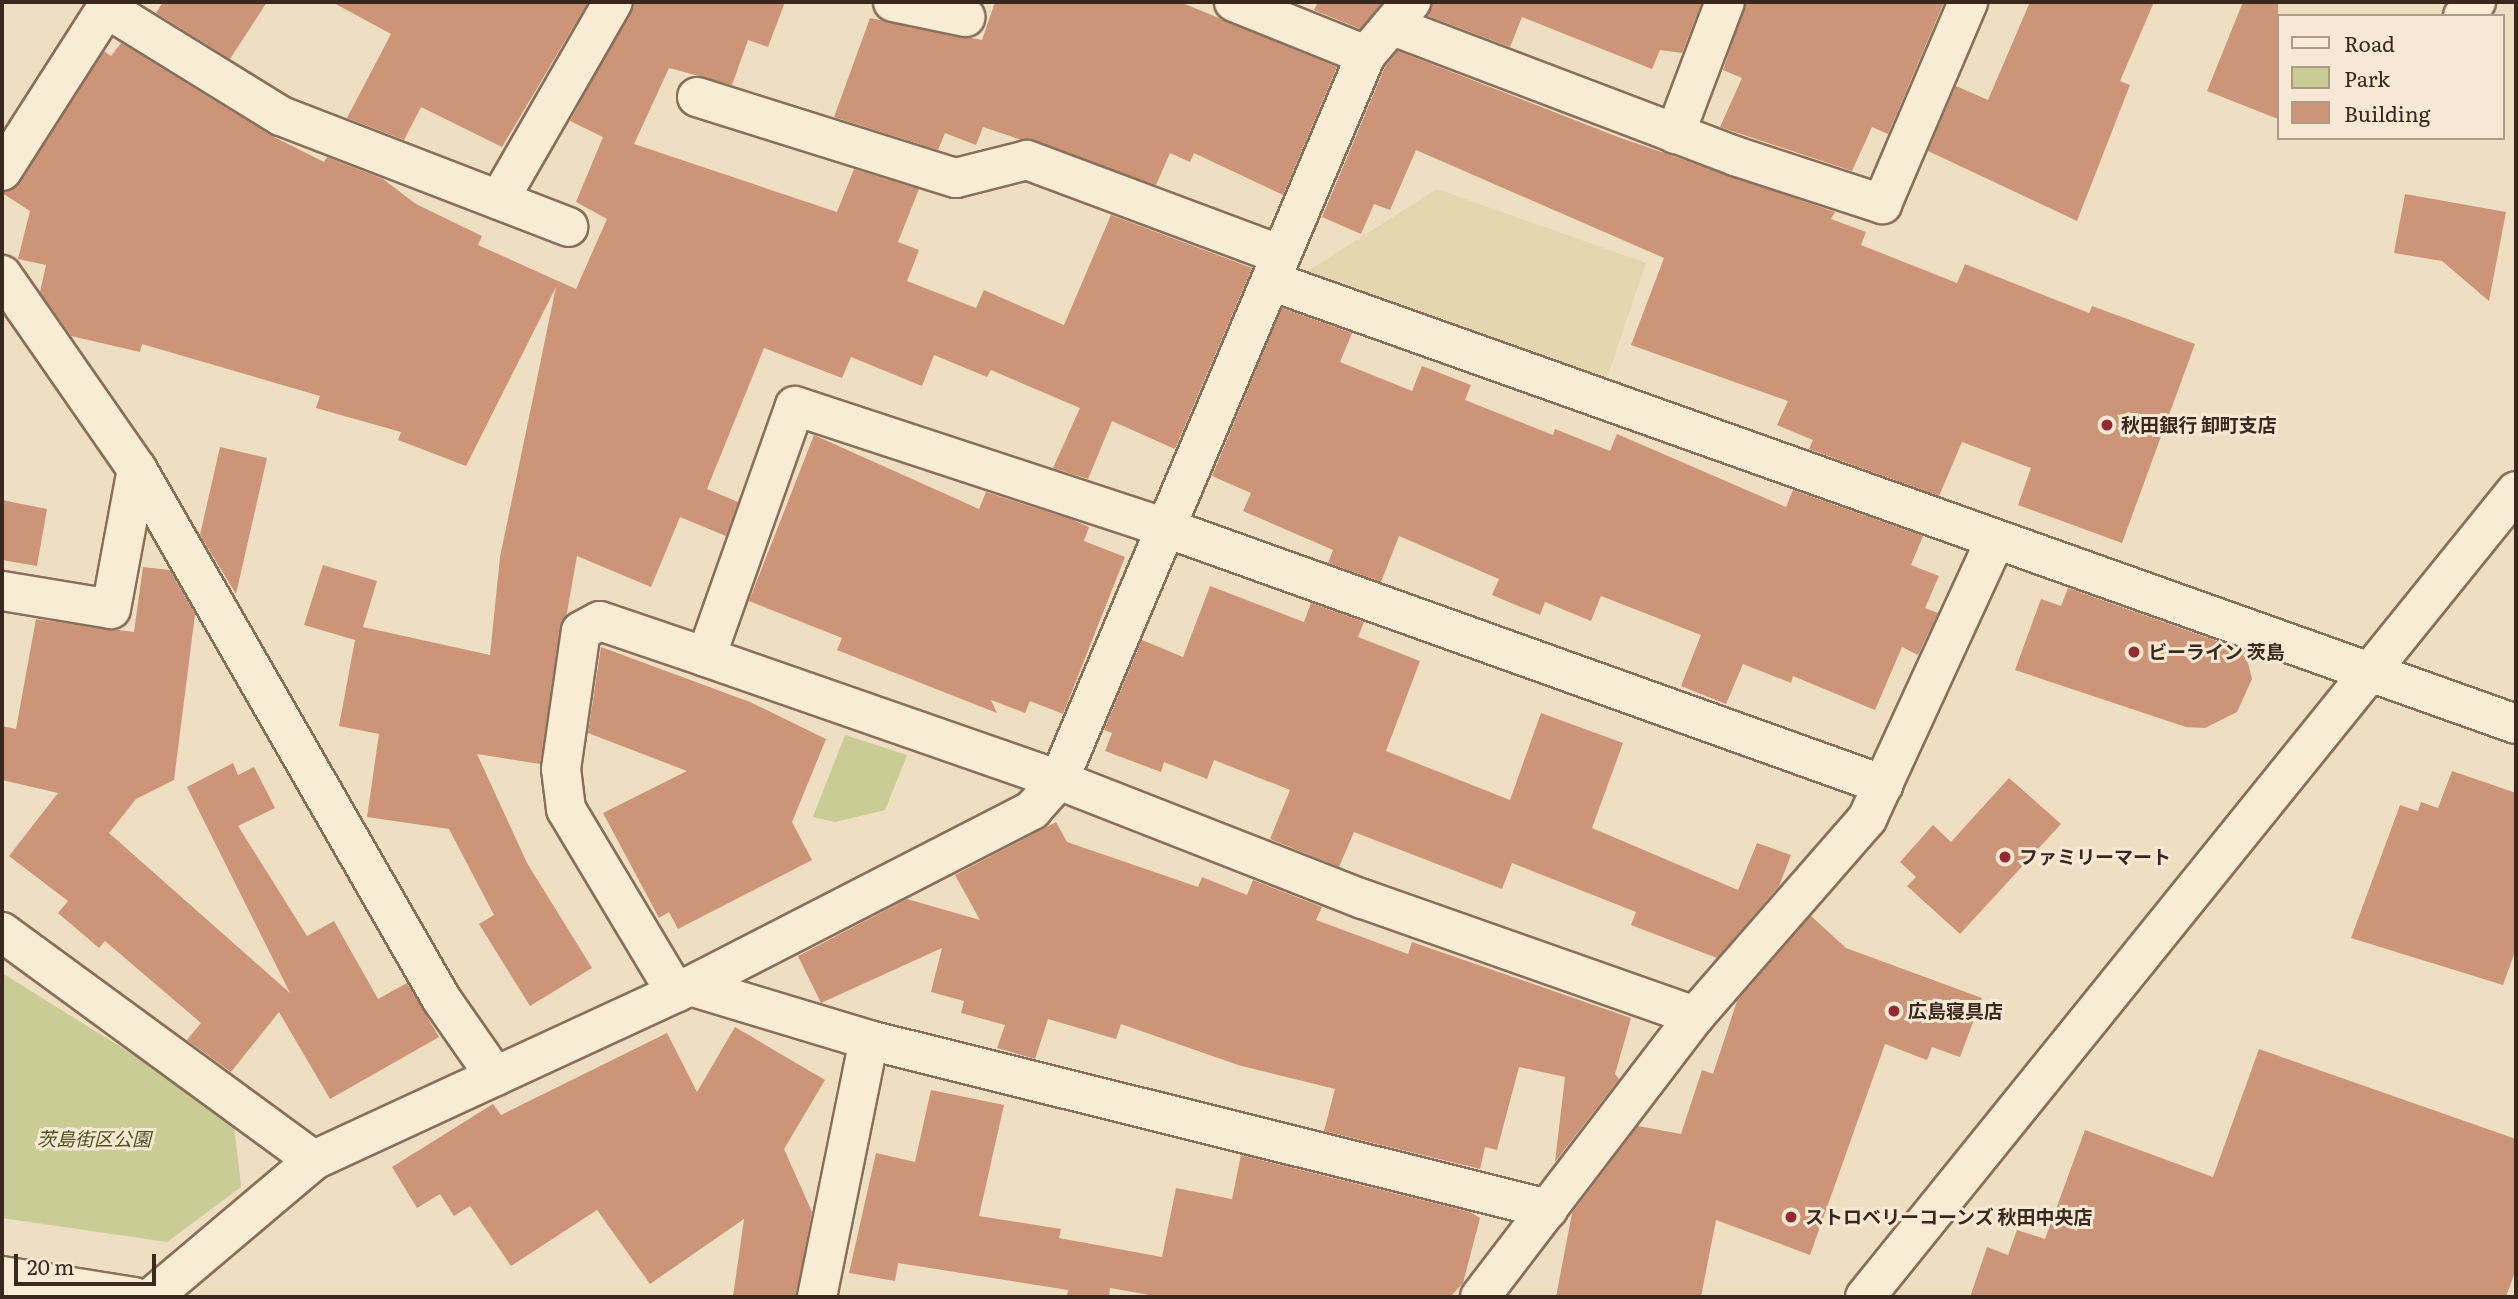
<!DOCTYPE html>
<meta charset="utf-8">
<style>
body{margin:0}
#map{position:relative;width:2518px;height:1299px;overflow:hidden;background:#eedec2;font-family:Literata,"Noto Sans JP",serif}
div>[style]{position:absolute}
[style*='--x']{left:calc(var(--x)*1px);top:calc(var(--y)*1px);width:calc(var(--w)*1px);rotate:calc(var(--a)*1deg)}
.farmland>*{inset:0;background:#e4d7af}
.green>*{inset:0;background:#cacc96}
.building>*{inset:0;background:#cd9578}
.roads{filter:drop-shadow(2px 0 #886f59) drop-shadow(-2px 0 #886f59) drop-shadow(0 2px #886f59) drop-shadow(0 -2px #886f59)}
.minor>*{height:38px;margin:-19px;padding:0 19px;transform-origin:19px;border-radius:19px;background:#f9ecd5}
.tertiary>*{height:38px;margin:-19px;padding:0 19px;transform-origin:19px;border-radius:19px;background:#f9ecd5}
.dots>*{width:19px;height:19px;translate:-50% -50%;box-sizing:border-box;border:4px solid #f6e8d2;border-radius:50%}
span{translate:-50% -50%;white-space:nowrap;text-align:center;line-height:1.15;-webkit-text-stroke:6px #f6e8d2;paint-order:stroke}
.poi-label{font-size:19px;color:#38281d;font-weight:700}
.left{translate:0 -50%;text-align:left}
.park-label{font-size:19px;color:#4c5424;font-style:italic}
.frame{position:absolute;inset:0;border:4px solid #38281d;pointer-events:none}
.legend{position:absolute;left:2277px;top:14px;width:228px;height:126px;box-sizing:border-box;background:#f6e8d2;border:2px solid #aa9b8a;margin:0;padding:9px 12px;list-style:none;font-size:21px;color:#38281d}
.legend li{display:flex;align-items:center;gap:14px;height:35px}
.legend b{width:35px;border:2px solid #aa9b8a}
.scale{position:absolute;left:14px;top:1254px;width:142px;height:32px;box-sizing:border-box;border:4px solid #38281d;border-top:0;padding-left:9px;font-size:21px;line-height:24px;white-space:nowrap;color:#38281d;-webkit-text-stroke:5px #f6e8d2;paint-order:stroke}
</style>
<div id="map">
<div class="farmland">
<div style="clip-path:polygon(1437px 189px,1646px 263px,1607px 378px,1308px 271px)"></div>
</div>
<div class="green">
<div style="clip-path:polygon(845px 735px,907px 755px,885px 810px,835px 822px,813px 817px)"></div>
<div style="clip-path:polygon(2px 973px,233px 1117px,241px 1187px,167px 1242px,2px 1218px)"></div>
</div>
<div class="building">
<div style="clip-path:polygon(163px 2px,267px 2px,230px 59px,156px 13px)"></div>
<div style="clip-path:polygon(332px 2px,588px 2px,502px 147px,421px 107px,404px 140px,347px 118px,391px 34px)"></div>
<div style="clip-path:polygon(635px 2px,785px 2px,768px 47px,748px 40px,732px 85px,669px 68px,634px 144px,837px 212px,854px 169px,919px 189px,898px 242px,919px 250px,907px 281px,976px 308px,984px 290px,1064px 325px,1111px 215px,1252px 268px,1175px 449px,1112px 421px,1088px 479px,1053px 468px,1080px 408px,991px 370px,987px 377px,934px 355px,922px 386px,851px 357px,842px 378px,764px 348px,707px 489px,738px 502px,726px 536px,680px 517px,651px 587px,577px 556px,540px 764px,477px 754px,527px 863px,592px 968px,530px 1006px,479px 924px,494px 915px,449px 829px,367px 817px,379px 734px,339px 726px,355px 640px,304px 625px,323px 565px,377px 581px,363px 627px,490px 655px,500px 557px,556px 287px,466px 466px,398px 440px,401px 432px,316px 408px,320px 396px,142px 344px,140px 352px,71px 336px,40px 292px,46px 265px,18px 259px,30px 211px,2px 193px,20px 183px,104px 51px,111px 56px,121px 43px,270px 135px,324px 162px,327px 157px,383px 179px,416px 204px,482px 236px,478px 245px,576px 289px,607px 219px,576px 202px,603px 137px,570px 121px)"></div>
<div style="clip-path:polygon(995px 2px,1180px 2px,1337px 67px,1283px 195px,1194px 153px,1190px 162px,1170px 153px,1156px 185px,983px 127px,976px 145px,945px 133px,938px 150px,834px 117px,870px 18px,982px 40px)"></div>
<div style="clip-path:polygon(1318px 2px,1383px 2px,1360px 29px,1314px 10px)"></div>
<div style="clip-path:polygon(1432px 2px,1702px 2px,1682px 53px,1660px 50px,1652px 69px,1522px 17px,1510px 47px,1428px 16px)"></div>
<div style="clip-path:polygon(1746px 2px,1944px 2px,1888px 134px,1872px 127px,1852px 171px,1720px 127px,1742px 78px,1723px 70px)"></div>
<div style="clip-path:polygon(2030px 2px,2154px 2px,2120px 81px,2130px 85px,2077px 221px,1928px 151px,1956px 86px,1988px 100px)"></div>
<div style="clip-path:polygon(2243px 2px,2278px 2px,2278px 119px,2207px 91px)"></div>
<div style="clip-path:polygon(1398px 51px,1618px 137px,1835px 212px,1831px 219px,1866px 232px,1861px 245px,1957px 283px,1965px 264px,2089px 313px,2092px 306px,2195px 344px,2122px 543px,2018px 505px,2031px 468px,1962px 442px,1939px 496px,1809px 449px,1813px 440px,1777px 425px,1788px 401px,1631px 345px,1664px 258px,1416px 150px,1390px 210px,1374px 204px,1361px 234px,1322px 217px,1385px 67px)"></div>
<div style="clip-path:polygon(2405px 194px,2506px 212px,2489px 301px,2442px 261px,2394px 253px)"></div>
<div style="clip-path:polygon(1282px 308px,1352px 333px,1340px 362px,1412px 391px,1422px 366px,1471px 385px,1465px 400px,1553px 435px,1555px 429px,1610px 451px,1617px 434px,1786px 507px,1793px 490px,1923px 536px,1911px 565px,1939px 576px,1925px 608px,1938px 613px,1918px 655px,1902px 647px,1875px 710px,1793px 676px,1791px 683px,1743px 664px,1726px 704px,1681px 686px,1701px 635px,1601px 596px,1591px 621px,1545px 602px,1540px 615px,1492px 595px,1499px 579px,1399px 536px,1381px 582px,1328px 563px,1333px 550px,1243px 511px,1251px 493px,1212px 476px)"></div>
<div style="clip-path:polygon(814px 435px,979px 509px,986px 492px,1073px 520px,1089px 527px,1084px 541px,1125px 557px,1063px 714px,1030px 701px,1025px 713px,991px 700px,997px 713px,837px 650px,842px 638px,749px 601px)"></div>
<div style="clip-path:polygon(220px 447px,267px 458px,236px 594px,200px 535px)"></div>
<div style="clip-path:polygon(2px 500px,47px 509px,37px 566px,2px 560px)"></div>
<div style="clip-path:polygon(143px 567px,170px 570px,195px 614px,174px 780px,136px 799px,109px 833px,290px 993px,187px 787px,233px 763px,238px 775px,254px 767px,275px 808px,238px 826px,307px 936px,334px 921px,378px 999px,407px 983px,439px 1037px,330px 1099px,279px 1012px,231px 1072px,187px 1040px,201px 1023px,105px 941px,99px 948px,58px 913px,68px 901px,9px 856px,58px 793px,2px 780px,2px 726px,16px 729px,36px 619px,134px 632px)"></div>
<div style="clip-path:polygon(1210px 586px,1304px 622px,1311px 603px,1364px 622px,1358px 637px,1420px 661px,1386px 751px,1510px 800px,1541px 713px,1623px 743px,1592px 828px,1738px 890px,1757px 843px,1791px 855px,1779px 886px,1717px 958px,1631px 925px,1636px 912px,1512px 863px,1502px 889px,1354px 832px,1339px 867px,1270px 839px,1290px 790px,1214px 760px,1207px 779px,1164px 762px,1161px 772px,1105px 751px,1112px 733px,1104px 730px,1142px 640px,1183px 657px)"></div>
<div style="clip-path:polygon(2068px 588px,2245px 651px,2252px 679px,2237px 712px,2205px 728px,2186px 727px,2015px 670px,2041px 599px,2061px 606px)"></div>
<div style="clip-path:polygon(601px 647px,750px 702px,826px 739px,792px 822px,812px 860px,678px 929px,669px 912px,659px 918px,603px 813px,687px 771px,588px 733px)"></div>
<div style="clip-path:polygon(2452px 771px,2516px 793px,2516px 949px,2503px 985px,2351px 938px,2400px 805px,2418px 811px,2421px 802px,2438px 808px)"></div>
<div style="clip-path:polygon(2009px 778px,2061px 824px,1960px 934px,1907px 886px,1916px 877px,1900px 862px,1933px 825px,1951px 842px)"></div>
<div style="clip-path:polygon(1056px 822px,1067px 842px,1198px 887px,1202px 877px,1247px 895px,1253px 880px,1322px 907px,1316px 920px,1408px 954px,1412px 942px,1631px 1018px,1615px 1074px,1619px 1079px,1555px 1162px,1565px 1077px,1519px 1067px,1497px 1150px,1485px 1147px,1480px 1169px,1324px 1131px,1335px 1089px,1238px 1065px,1121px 1024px,1116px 1039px,1048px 1019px,1035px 1059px,997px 1048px,1005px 1025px,961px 1013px,964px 1001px,931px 992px,942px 948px,821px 1003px,798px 956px,907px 899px,980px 920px,955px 875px)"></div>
<div style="clip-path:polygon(1811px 916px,1846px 948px,1982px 998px,1960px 1057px,1932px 1047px,1927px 1060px,1885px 1044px,1810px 1255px,1716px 1220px,1701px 1297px,1556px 1297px,1572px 1213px,1638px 1126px,1681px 1134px,1702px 1070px,1713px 1074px,1737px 1001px)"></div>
<div style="clip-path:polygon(735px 1027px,825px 1080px,784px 1149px,812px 1212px,796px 1297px,733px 1297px,744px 1219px,650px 1284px,597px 1210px,511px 1266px,470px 1206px,454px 1216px,440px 1194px,417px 1208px,392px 1167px,493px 1104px,501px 1115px,667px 1033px,697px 1092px)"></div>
<div style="clip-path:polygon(2259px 1049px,2516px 1139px,2516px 1269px,2506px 1297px,1970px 1297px,1987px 1247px,2008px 1255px,2017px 1230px,2045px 1239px,2085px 1130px,2213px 1177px)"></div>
<div style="clip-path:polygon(931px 1090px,1004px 1105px,979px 1216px,1061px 1229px,1059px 1238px,1162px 1257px,1176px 1188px,1232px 1199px,1241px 1155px,1470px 1212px,1480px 1218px,1463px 1283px,1450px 1297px,1161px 1297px,1110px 1288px,1109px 1297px,1067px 1297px,1068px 1290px,898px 1263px,895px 1281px,849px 1273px,876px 1153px,915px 1162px)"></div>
</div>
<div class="roads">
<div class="minor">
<div style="--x:893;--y:2;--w:74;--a:11.8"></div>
<div style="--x:1234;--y:2;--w:142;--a:21.9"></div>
<div style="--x:106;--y:8;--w:206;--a:31.7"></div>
<div style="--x:281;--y:116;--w:308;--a:21.1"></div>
<div style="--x:2463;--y:16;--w:19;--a:-47"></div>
<div style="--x:1393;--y:26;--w:366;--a:20.8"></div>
<div style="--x:1735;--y:156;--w:155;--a:18.1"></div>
<div style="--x:1882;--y:204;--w:220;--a:-66.9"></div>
<div style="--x:697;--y:97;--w:271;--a:17.4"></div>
<div style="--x:956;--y:178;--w:73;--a:-14.2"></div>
<div style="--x:1027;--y:160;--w:271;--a:20.5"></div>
<div style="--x:1675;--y:134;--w:141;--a:-69.3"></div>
<div style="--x:2;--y:171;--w:201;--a:-57.4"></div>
<div style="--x:499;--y:200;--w:228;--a:-60.1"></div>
<div style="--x:2;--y:275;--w:236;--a:55.2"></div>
<div style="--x:137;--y:469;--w:612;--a:60.13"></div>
<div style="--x:442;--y:1000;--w:93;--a:55.1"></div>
<div style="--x:1271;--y:281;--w:1321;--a:19.59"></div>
<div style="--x:2;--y:591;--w:110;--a:9.4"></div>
<div style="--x:111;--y:609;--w:142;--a:-79.5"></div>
<div style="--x:2;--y:932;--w:386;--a:36.2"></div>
<div style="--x:690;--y:986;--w:187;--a:16.8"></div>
<div style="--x:869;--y:1040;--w:700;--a:13.98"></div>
<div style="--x:676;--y:993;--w:214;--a:-120.9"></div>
<div style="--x:566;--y:809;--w:40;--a:-97.1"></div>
<div style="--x:561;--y:769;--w:139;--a:-81.8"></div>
<div style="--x:581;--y:631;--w:21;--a:-28"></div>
<div style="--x:600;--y:621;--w:112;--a:18.8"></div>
<div style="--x:1695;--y:1016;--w:353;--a:-160.6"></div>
<div style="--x:1362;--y:899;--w:326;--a:-158.6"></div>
<div style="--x:1059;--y:780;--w:374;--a:-160.8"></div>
<div style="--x:706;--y:657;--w:266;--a:-70.5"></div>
<div style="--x:795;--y:406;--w:394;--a:18.2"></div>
<div style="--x:1169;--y:529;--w:759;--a:19.7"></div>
<div style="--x:152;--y:1297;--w:212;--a:-40.2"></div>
<div style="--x:314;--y:1160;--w:414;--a:-24.8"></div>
<div style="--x:690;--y:986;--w:385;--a:-27.2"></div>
<div style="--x:1032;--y:810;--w:40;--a:-48"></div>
<div style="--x:1059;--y:780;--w:787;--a:-67.05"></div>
<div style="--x:1366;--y:55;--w:70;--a:-49.7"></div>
<div style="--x:817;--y:1297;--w:262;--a:-78.6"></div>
<div style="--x:1480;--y:1297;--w:354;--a:-52.6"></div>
<div style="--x:1695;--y:1016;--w:262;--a:-48.9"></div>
<div style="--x:1867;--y:819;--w:308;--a:-65.3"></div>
</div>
<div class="tertiary">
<div style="--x:2;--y:1276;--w:134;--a:9"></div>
<div style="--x:1865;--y:1297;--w:1036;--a:-51.07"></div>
</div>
</div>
<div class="dots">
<div style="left:2107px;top:425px;background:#972932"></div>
<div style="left:2134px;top:652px;background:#972932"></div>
<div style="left:2005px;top:857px;background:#972932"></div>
<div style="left:1894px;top:1011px;background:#972932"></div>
<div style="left:1791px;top:1217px;background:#972932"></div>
</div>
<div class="poi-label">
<span class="left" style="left:2121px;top:425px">秋田銀行 卸町支店</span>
<span class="left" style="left:2148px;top:652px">ビーライン 茨島</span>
<span class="left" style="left:2019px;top:857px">ファミリーマート</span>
<span class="left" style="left:1908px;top:1011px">広島寝具店</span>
<span class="left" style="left:1805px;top:1217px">ストロベリーコーンズ 秋田中央店</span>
</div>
<div class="park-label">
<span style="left:94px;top:1139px">茨島街区公園</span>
</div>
<div class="frame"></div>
<ul class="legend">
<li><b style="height:9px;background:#f9ecd5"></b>Road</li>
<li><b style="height:19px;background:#cacc96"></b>Park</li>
<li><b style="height:19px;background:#cd9578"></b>Building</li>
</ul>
<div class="scale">20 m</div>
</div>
